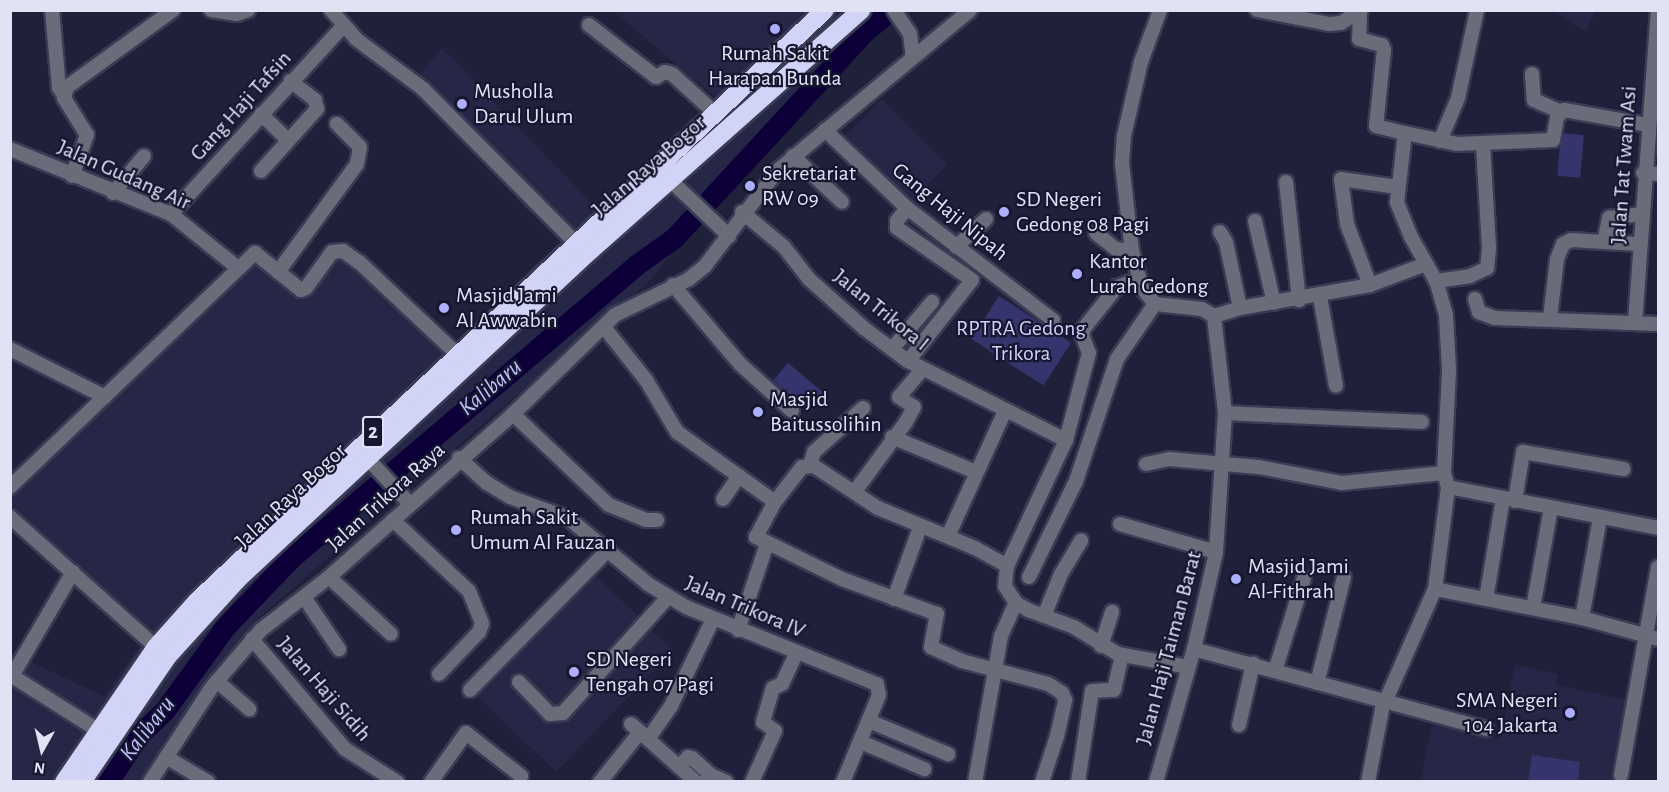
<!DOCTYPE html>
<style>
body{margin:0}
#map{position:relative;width:1669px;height:792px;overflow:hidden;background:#1f203a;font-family:"Alegreya Sans",sans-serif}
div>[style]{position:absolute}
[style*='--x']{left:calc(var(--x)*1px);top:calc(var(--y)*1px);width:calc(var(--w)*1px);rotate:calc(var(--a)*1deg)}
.built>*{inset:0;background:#262747;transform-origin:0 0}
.green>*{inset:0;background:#35346c;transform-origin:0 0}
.river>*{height:21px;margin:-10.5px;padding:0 10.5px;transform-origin:10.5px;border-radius:10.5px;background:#0d0039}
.roads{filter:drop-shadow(2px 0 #3a3b54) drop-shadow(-2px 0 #3a3b54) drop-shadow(0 2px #3a3b54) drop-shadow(0 -2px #3a3b54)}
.minor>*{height:14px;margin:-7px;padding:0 7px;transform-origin:7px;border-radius:7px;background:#6b6c7a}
.highway>*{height:18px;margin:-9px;padding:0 9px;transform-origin:9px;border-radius:9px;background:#d1d3f7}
.dots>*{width:16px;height:16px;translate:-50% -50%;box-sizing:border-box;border:3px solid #161630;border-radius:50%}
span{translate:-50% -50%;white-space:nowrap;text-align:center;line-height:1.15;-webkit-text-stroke:4.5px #161630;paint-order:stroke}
.shield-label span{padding:2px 4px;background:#161630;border:2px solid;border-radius:4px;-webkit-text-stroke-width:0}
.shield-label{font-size:21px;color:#e1e3f5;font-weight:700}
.poi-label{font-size:22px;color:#e1e3f5}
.left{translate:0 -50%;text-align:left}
.right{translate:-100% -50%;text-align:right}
.street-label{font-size:22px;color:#e1e3f5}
.park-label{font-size:22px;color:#cdd0f7}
.water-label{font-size:24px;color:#bdc1fb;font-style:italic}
.frame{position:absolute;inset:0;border:12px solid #e1e3f5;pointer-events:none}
.north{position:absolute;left:12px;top:720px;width:60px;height:60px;-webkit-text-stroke:4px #161630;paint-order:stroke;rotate:188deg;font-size:16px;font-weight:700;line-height:24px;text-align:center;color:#e1e3f5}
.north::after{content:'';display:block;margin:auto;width:21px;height:27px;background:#e1e3f5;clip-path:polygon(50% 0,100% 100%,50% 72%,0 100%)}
</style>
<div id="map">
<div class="built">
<div style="clip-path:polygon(613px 11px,877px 11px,749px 158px,650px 280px,257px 619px,142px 781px,11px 781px,11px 653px,104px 696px,145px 639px,11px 520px,11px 481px,250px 251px,301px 301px,337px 251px,448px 349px,562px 239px,527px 210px,414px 81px,442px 48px,596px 208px,721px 102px)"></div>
<div style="clip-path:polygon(1553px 11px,1595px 10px,1595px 11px,1586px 31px)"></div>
<div style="left:882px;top:99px;width:93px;height:60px;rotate:45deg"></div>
<div style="left:592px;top:572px;width:113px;height:169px;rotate:44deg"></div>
<div style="clip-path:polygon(1515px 665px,1558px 674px,1556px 685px,1637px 702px,1621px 781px,1420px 782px,1432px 725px,1500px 739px)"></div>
</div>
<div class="green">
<div style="left:1561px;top:133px;width:23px;height:43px;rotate:5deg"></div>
<div style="left:999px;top:296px;width:86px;height:51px;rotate:33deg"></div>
<div style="left:788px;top:363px;width:47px;height:23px;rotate:40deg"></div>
<div style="clip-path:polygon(1532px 755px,1580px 762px,1578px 781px,1528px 781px)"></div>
</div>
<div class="river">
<div style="--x:108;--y:782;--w:55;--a:-56.9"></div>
<div style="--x:138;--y:736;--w:37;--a:-44"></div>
<div style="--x:165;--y:710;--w:102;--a:-54.1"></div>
<div style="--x:225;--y:627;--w:97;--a:-46.3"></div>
<div style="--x:292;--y:557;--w:451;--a:-40.3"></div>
<div style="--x:636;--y:265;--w:47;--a:-35.4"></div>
<div style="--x:674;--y:238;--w:283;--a:-47.3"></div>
<div style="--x:866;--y:30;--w:33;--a:-38"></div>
</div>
<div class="roads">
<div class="minor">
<div style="--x:52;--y:10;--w:78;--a:84.9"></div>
<div style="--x:59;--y:88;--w:9;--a:54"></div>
<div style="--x:211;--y:10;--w:26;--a:9"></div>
<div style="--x:237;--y:14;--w:12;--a:-20"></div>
<div style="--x:331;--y:10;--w:38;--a:49"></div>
<div style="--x:356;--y:39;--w:84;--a:36.7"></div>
<div style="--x:423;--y:89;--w:216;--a:45.2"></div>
<div style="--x:894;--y:10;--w:29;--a:56"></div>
<div style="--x:910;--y:34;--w:23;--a:83"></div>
<div style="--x:1257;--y:10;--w:73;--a:11"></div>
<div style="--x:1329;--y:24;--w:12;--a:-5"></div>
<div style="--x:1341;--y:23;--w:24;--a:-33"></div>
<div style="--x:1360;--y:14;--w:25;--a:92"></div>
<div style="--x:1359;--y:39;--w:24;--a:15"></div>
<div style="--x:1382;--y:45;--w:5;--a:68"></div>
<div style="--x:1384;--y:50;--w:76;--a:96"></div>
<div style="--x:1376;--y:126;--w:30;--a:14"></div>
<div style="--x:589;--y:25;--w:85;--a:37.8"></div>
<div style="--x:656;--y:77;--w:10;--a:-29"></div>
<div style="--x:665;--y:72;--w:7;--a:16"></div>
<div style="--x:672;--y:74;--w:58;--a:42.2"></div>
<div style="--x:1532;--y:74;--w:26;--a:86"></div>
<div style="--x:1534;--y:100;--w:30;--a:24"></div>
<div style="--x:261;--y:114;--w:37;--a:44"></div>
<div style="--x:825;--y:130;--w:113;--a:43.6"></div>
<div style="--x:907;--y:208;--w:184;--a:37.5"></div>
<div style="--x:1440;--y:141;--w:47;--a:-67.3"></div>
<div style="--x:1458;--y:98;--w:90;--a:-77.8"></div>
<div style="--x:10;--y:149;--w:174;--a:22"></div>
<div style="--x:171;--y:214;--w:86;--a:38.9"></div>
<div style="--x:793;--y:156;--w:67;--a:43.2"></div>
<div style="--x:261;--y:171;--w:84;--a:-47.9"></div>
<div style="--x:317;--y:109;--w:9;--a:-103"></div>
<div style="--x:315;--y:100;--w:31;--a:-142"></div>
<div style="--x:1643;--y:173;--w:15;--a:4"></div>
<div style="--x:72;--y:176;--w:44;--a:-69.9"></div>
<div style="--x:87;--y:135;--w:44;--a:-121.9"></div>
<div style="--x:64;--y:98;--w:11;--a:-75"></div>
<div style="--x:67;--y:87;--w:131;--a:-36"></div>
<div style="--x:669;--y:179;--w:83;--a:43.5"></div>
<div style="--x:1286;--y:182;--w:119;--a:83.7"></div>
<div style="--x:113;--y:193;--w:48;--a:-50"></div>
<div style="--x:907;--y:208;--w:16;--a:128"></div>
<div style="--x:897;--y:221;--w:7;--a:90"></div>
<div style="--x:897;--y:228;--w:91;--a:34.7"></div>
<div style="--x:972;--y:280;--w:103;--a:128.3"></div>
<div style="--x:742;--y:212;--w:55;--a:39.8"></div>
<div style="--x:784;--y:247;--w:41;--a:52"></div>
<div style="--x:809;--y:279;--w:75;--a:41.8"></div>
<div style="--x:865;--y:329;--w:54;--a:36.7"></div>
<div style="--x:908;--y:361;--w:177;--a:26.6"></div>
<div style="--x:171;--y:214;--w:255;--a:-47.5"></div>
<div style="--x:1255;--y:221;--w:84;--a:77"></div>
<div style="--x:1220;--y:232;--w:12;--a:59"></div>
<div style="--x:1226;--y:242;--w:67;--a:78"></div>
<div style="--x:1096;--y:233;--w:26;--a:39"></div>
<div style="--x:1116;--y:249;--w:16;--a:7"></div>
<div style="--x:1604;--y:242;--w:25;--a:-78"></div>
<div style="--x:1609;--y:218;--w:31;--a:-7"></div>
<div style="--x:956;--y:247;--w:41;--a:-43"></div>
<div style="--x:278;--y:272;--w:134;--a:-53.8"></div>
<div style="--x:357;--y:164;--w:17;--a:-80"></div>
<div style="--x:360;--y:147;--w:33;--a:-135"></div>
<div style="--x:1436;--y:281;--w:34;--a:-8"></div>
<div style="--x:1470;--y:276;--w:19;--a:-25"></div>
<div style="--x:1487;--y:268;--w:20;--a:-84"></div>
<div style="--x:1489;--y:248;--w:103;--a:-93.3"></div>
<div style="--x:673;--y:285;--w:104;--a:49.7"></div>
<div style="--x:740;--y:364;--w:70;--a:42.1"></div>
<div style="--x:1370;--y:285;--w:65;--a:-110.7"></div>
<div style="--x:1347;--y:224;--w:45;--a:-97.6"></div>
<div style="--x:1341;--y:179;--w:57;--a:8.1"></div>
<div style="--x:1320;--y:297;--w:90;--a:79.8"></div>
<div style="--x:1475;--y:299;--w:14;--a:73"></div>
<div style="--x:1479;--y:312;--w:17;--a:21"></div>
<div style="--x:1495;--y:318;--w:163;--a:2.1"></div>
<div style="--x:1214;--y:316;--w:27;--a:-17"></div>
<div style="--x:1240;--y:308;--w:132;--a:-10"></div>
<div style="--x:1370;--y:285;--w:60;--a:-20.6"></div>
<div style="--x:1550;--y:318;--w:59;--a:-83.2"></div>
<div style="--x:1557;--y:259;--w:16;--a:-68"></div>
<div style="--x:1563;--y:244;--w:9;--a:-27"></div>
<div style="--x:1571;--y:240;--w:67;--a:3.4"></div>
<div style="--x:1635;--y:323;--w:314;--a:-85.8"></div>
<div style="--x:604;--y:327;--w:68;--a:51.6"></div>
<div style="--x:646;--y:380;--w:61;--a:59.2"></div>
<div style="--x:677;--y:432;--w:120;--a:35.5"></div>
<div style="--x:10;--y:349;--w:106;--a:26.8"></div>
<div style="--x:892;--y:349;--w:62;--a:-49.6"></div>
<div style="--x:1225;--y:413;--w:197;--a:2.6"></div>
<div style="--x:513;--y:414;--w:132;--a:43.5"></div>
<div style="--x:609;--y:505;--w:40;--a:22"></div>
<div style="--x:646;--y:520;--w:11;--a:0"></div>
<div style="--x:892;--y:437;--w:91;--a:22.6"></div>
<div style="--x:367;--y:458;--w:63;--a:46.9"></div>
<div style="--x:459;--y:458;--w:38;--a:42"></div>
<div style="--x:487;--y:483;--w:27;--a:31"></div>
<div style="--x:510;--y:497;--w:62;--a:19.9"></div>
<div style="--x:568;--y:518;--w:104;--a:39.5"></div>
<div style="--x:648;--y:584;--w:44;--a:31.2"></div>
<div style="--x:686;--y:607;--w:206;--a:22"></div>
<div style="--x:877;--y:684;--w:11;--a:80"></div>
<div style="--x:879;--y:695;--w:94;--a:112.5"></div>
<div style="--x:1146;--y:464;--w:24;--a:-12"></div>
<div style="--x:1169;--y:459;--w:90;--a:5.1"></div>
<div style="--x:1259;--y:467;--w:85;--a:10.9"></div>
<div style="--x:1342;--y:483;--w:102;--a:-5.6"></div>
<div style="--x:810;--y:465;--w:14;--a:-73"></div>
<div style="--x:814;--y:452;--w:66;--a:-41.9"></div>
<div style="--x:10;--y:487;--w:339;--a:-43.7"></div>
<div style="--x:255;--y:253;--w:59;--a:38.8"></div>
<div style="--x:301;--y:290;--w:5;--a:-22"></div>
<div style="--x:306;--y:288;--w:44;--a:-54.2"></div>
<div style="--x:332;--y:252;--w:11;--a:-5"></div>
<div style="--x:343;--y:251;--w:19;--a:35"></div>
<div style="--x:359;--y:262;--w:136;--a:43.2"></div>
<div style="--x:1448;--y:487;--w:214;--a:11"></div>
<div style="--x:856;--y:490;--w:84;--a:-53.7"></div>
<div style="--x:906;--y:422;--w:17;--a:-62"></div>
<div style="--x:914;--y:407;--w:18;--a:-146"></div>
<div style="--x:899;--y:397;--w:35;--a:-50"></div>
<div style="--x:723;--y:499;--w:28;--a:-55"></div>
<div style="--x:1515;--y:501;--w:50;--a:-80.7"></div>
<div style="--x:1523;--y:452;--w:102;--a:9.6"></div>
<div style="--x:10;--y:517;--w:195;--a:41.7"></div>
<div style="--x:393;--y:520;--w:104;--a:43.1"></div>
<div style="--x:469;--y:591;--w:35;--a:68"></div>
<div style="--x:482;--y:624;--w:9;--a:111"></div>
<div style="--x:479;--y:632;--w:58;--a:133.6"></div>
<div style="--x:1120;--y:524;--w:100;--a:16.3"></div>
<div style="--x:948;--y:536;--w:137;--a:-65.5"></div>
<div style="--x:1007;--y:566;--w:139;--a:-64.9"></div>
<div style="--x:1066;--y:440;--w:90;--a:-75.2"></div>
<div style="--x:1089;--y:353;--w:19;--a:-111"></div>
<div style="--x:1082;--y:335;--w:7;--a:-74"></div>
<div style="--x:1084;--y:328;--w:53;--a:-51.2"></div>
<div style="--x:1117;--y:287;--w:23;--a:-20"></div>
<div style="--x:73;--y:572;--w:121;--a:120.4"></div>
<div style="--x:12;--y:676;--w:103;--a:32.3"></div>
<div style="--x:329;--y:577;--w:84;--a:42.6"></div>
<div style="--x:1029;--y:577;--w:107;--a:-63.9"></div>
<div style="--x:1076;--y:481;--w:129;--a:-71.4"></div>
<div style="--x:1117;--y:359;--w:67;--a:-55.4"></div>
<div style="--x:1435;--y:589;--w:150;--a:11.2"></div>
<div style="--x:1582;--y:618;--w:79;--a:15.4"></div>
<div style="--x:304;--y:597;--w:63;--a:56.1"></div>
<div style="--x:894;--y:599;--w:77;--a:-70.1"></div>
<div style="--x:1486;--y:599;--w:101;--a:-80.4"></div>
<div style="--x:1533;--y:608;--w:102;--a:-79.8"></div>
<div style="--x:1044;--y:616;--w:45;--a:-68"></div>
<div style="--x:1061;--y:574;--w:39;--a:-59"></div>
<div style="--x:1582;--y:618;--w:102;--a:-79.8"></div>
<div style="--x:738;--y:630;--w:91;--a:-71.4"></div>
<div style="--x:252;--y:639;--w:144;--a:49.8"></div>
<div style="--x:345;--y:749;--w:62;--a:32.4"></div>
<div style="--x:1101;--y:646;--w:36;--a:-72"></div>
<div style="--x:1194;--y:649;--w:303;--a:15.3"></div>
<div style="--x:1275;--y:671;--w:97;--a:-72.7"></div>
<div style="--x:217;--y:681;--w:43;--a:41.2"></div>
<div style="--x:519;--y:682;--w:45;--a:45.9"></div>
<div style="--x:550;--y:714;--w:13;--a:-4"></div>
<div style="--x:563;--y:713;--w:156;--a:-47.8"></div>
<div style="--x:1317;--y:683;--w:109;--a:-75.7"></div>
<div style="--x:470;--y:690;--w:197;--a:-45.4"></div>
<div style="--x:869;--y:721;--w:86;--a:22.7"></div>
<div style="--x:631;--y:724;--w:87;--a:41.7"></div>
<div style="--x:1239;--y:725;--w:63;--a:-77.1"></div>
<div style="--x:648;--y:739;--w:40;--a:-55.1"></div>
<div style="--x:671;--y:706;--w:97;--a:-64.2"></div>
<div style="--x:861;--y:742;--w:69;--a:23.2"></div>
<div style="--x:166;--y:757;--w:49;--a:30.8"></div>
<div style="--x:679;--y:767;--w:13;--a:-48"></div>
<div style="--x:688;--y:757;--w:4;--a:14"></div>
<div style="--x:692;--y:758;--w:25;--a:42"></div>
<div style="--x:1621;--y:775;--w:211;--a:-79.9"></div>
<div style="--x:150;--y:782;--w:113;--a:-56.9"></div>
<div style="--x:212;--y:687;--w:75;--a:-49.3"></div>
<div style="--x:261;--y:630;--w:86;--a:-37.9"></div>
<div style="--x:329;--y:577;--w:246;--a:-41.5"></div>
<div style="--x:513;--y:414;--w:142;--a:-44.1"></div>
<div style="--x:615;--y:315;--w:82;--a:-25.9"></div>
<div style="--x:689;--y:279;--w:21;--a:-39"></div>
<div style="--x:705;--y:266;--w:119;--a:-52.8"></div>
<div style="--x:777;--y:171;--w:251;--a:-39.8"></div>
<div style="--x:431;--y:782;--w:60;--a:-54.5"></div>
<div style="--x:466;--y:733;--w:70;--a:38"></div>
<div style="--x:600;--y:782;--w:64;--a:-51.3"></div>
<div style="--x:705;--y:782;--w:9;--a:-49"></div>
<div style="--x:711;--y:775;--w:17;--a:25"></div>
<div style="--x:752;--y:782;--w:56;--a:-65.7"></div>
<div style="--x:775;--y:731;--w:15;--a:-143"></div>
<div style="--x:763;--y:722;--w:35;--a:-74"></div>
<div style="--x:773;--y:688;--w:10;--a:-24"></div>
<div style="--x:782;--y:684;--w:35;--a:-65"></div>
<div style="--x:975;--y:782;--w:148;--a:-79.9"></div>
<div style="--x:1001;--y:636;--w:36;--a:-66"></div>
<div style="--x:1042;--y:782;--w:48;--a:-71.9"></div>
<div style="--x:1057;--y:736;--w:37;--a:-77"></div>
<div style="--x:1065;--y:700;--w:8;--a:-113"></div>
<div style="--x:1062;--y:693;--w:17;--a:-147"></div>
<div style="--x:1048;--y:684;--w:89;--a:-165"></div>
<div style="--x:962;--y:661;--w:34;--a:-156"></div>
<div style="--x:931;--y:647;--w:34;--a:-80"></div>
<div style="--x:937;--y:614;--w:101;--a:-159.8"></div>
<div style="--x:842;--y:579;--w:96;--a:-154"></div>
<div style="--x:756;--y:537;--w:40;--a:-62"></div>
<div style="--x:775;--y:502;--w:44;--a:-52.4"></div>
<div style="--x:802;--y:467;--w:12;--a:-5"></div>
<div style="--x:814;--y:466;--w:77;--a:33.3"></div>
<div style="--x:878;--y:508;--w:105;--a:22.4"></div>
<div style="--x:975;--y:548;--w:37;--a:29"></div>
<div style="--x:1007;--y:566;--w:20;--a:96"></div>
<div style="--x:1005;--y:586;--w:20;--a:57"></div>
<div style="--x:1016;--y:603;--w:14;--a:30"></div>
<div style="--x:1028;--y:610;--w:49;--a:20.3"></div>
<div style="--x:1074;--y:627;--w:52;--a:31.5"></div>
<div style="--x:1118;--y:654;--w:71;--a:10.5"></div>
<div style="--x:1078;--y:782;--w:92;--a:-81.3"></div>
<div style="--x:1092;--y:691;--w:22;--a:-3"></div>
<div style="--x:1114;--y:690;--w:36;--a:-77"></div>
<div style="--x:1156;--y:782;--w:138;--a:-74.1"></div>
<div style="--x:1194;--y:649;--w:99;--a:-77.2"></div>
<div style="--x:1216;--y:552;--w:139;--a:-86.3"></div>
<div style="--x:1225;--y:413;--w:98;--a:-96.5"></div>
<div style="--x:1214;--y:316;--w:14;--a:-150"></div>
<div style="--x:1202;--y:309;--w:47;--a:-173.9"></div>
<div style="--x:1155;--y:304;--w:21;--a:-129"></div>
<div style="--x:1142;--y:288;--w:38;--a:-105"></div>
<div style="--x:1132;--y:251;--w:89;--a:-96.5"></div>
<div style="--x:1122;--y:163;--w:27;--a:-86"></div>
<div style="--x:1124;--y:136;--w:76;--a:-77.1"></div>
<div style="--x:1141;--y:62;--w:55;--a:-69.9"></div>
<div style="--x:1368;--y:782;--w:74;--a:-79.1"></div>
<div style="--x:1382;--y:709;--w:131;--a:-66.2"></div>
<div style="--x:1435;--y:589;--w:103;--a:-82.7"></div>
<div style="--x:1448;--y:487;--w:15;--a:-106"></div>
<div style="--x:1444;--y:473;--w:104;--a:-87.2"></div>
<div style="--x:1449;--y:369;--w:54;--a:-93.2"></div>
<div style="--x:1446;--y:315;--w:35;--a:-106"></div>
<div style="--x:1436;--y:281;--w:51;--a:-119.6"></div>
<div style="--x:1411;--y:237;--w:38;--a:-112"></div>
<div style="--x:1397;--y:202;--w:69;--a:-83.4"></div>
<div style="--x:1405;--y:133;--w:53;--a:11.9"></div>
<div style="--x:1457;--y:144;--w:96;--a:-2.4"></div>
<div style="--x:1553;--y:140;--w:23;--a:-80"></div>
<div style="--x:1557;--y:117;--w:10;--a:-45"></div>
<div style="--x:1564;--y:110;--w:85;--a:10.1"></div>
</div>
<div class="highway">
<div style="--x:64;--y:782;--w:163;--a:-55.7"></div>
<div style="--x:156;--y:647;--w:62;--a:-48.3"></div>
<div style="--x:197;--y:601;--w:862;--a:-43.26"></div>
<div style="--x:82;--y:782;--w:153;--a:-55.7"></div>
<div style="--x:168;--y:656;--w:104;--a:-47.7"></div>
<div style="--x:238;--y:579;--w:481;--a:-43"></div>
<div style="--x:590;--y:251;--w:363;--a:-41.6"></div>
</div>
</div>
<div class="dots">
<div style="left:775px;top:29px;background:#acaffb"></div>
<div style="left:462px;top:104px;background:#acaffb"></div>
<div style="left:750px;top:186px;background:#acaffb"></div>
<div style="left:1004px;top:212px;background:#acaffb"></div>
<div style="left:1077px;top:274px;background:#acaffb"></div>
<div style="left:444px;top:308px;background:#acaffb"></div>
<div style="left:758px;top:412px;background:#acaffb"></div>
<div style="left:456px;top:530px;background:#acaffb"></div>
<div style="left:1236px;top:579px;background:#acaffb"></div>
<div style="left:574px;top:672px;background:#acaffb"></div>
<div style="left:1570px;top:713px;background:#acaffb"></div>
</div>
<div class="shield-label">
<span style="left:373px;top:432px">2</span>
</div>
<div class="poi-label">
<span style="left:775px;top:66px">Rumah Sakit<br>Harapan Bunda</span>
<span class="left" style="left:474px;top:104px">Musholla<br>Darul Ulum</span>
<span class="left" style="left:762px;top:186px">Sekretariat<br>RW 09</span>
<span class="left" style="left:1016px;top:212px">SD Negeri<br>Gedong 08 Pagi</span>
<span class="left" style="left:1089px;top:274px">Kantor<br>Lurah Gedong</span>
<span class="left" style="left:456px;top:308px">Masjid Jami<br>Al Awwabin</span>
<span class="left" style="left:770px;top:412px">Masjid<br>Baitussolihin</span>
<span class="left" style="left:470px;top:530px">Rumah Sakit<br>Umum Al Fauzan</span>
<span class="left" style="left:1248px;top:579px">Masjid Jami<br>Al-Fithrah</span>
<span class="left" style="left:586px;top:672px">SD Negeri<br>Tengah 07 Pagi</span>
<span class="right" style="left:1558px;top:713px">SMA Negeri<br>104 Jakarta</span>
</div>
<div class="street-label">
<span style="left:241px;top:106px;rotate:-48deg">Gang Haji Tafsin</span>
<span style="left:1624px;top:165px;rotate:-86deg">Jalan Tat Twam Asi</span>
<span style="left:649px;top:166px;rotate:-41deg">Jalan Raya Bogor</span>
<span style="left:124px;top:175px;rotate:24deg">Jalan Gudang Air</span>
<span style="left:950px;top:212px;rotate:39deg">Gang Haji Nipah</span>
<span style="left:881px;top:310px;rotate:39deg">Jalan Trikora I</span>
<span style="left:291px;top:496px;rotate:-43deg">Jalan Raya Bogor</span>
<span style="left:386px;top:497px;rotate:-42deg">Jalan Trikora Raya</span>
<span style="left:745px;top:607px;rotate:23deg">Jalan Trikora IV</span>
<span style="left:1169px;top:648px;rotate:-75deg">Jalan Haji Taiman Barat</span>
<span style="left:324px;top:689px;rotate:49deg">Jalan Haji Sidih</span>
</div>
<div class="park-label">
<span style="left:1021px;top:341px">RPTRA Gedong<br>Trikora</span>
</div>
<div class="water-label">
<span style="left:491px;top:388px;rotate:-40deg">Kalibaru</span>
<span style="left:148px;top:729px;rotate:-52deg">Kalibaru</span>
</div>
<div class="frame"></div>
<div class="north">N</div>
</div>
